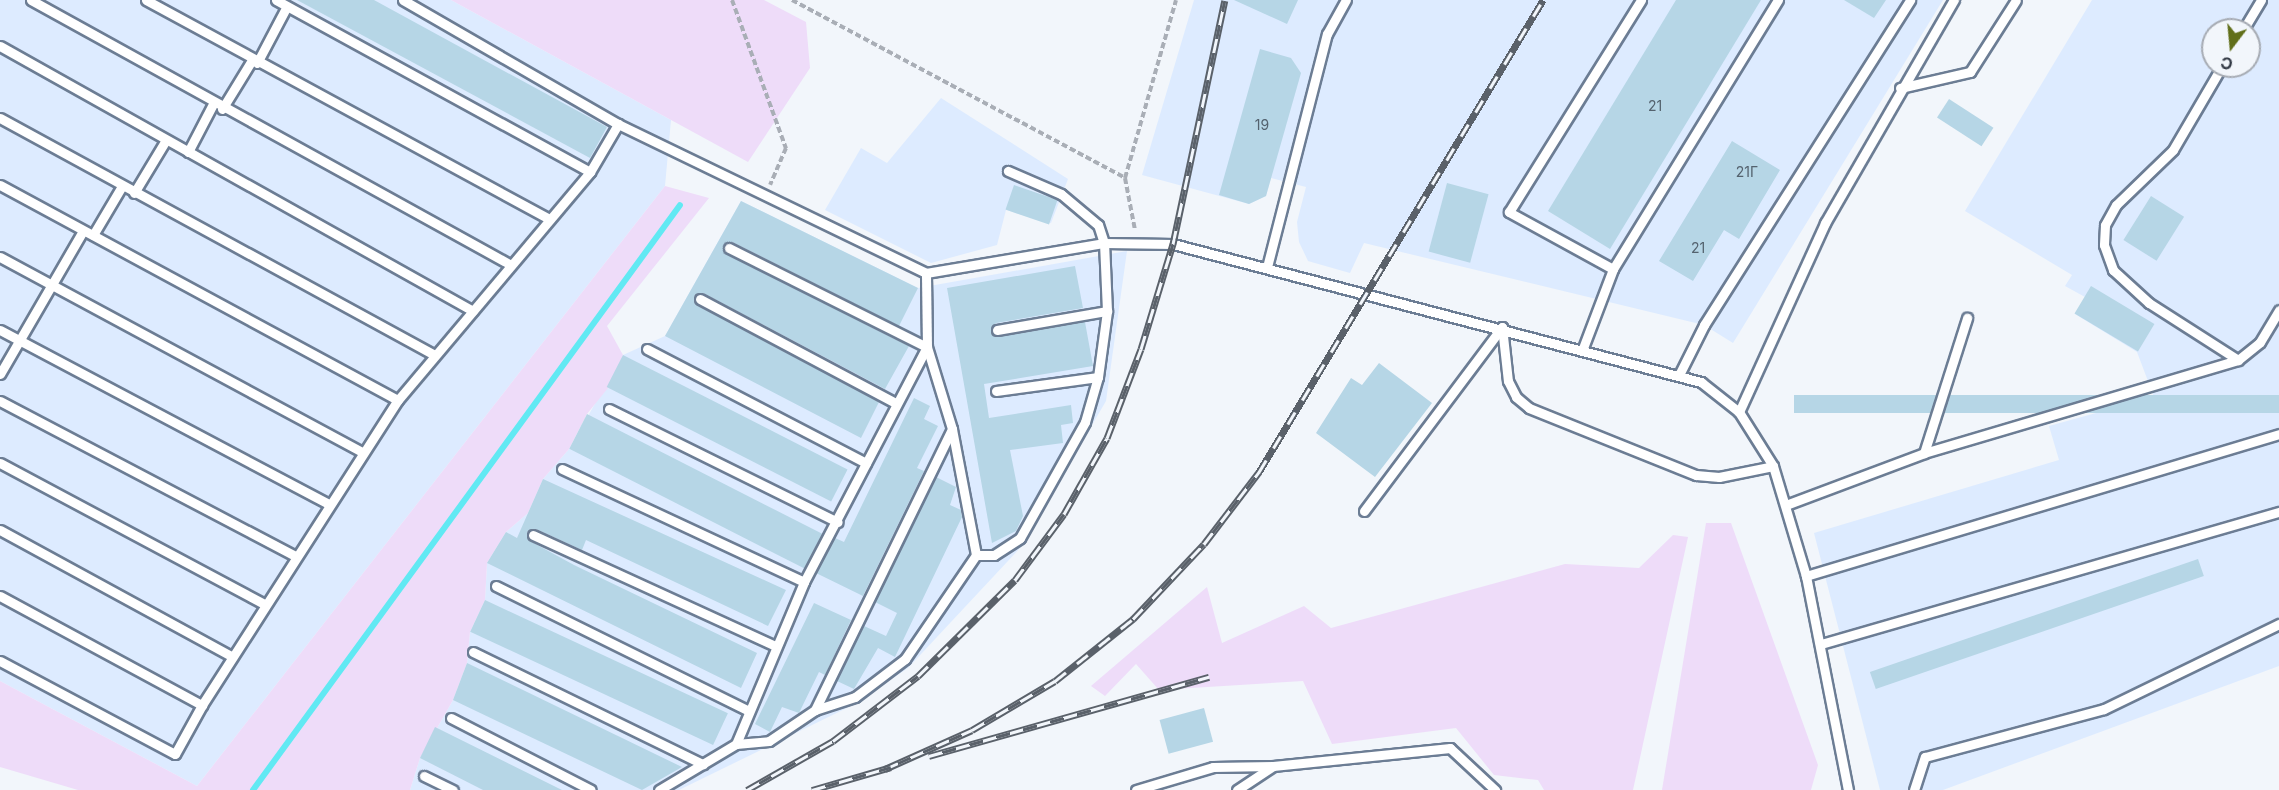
<!DOCTYPE html>
<meta charset="utf-8">
<style>
body{margin:0}
#map{position:relative;width:2279px;height:790px;overflow:hidden;background:#f2f6fb;font-family:Inter,sans-serif}
div>[style]{position:absolute}
[style*='--x']{left:calc(var(--x)*1px);top:calc(var(--y)*1px);width:calc(var(--w)*1px);rotate:calc(var(--a)*1deg)}
.built>*{inset:0;background:#ddebff}
.green>*{inset:0;background:#eedcf9}
.stream>*{height:6px;margin:-3px;padding:0 3px;transform-origin:3px;border-radius:3px;background:#61e9f3}
.building>*{inset:0;background:#b6d6e6;transform-origin:0 0}
.path>*{height:4px;margin-top:-2px;transform-origin:0;background:repeating-linear-gradient(90deg,#a9aeb6 0 6px,transparent 0 9px)}
.roads{filter:drop-shadow(2px 0 #6c7d94) drop-shadow(-2px 0 #6c7d94) drop-shadow(0 2px #6c7d94) drop-shadow(0 -2px #6c7d94)}
.service>*{height:9px;margin:-4.5px;padding:0 4.5px;transform-origin:4.5px;border-radius:4.5px;background:#fff}
.rail>*{height:7px;margin-top:-3.5px;transform-origin:0;background:repeating-linear-gradient(90deg,#f2f6fb 0 14px,#5a616a 0 28px);box-sizing:border-box;border-block:2px solid #5a616a}
span{translate:-50% -50%;white-space:nowrap;text-align:center;line-height:1.15;-webkit-text-stroke:4.5px #f2f6fb;paint-order:stroke}
.number-label{font-size:14px;color:#54626e}
.number-label span{-webkit-text-stroke-width:0}
.north{position:absolute;left:2201px;top:18px;width:60px;height:60px;box-sizing:border-box;background:#f2f6fb;border:2px solid #a6abb3;border-radius:50%;rotate:196deg;font-size:16px;font-weight:700;line-height:24px;text-align:center;color:#343b46}
.north::after{content:'';display:block;margin:auto;width:21px;height:27px;background:#616f1a;clip-path:polygon(50% 0,100% 100%,50% 72%,0 100%)}
</style>
<div id="map">
<div class="built">
<div style="clip-path:polygon(0 0,451px 0,671px 120px,665px 186px,197px 786px,0 681px)"></div>
<div style="clip-path:polygon(1194px 0,1943px 0,1733px 343px,1704px 325px,1364px 243px,1350px 273px,1308px 261px,1299px 242px,1297px 222px,1306px 187px,1271px 178px,1266px 196px,1249px 204px,1142px 175px)"></div>
<div style="clip-path:polygon(evenodd,2092px 0,2279px 0,2279px 666px,1943px 790px,1880px 790px,1814px 533px,2059px 460px,2049px 426px,2154px 397px,2137px 352px,2075px 314px,2085px 297px,2065px 286px,2072px 275px,1965px 211px,2092px 0,2213px 30px,2249px 30px,2249px 66px,2213px 66px,2213px 30px)"></div>
<div style="clip-path:polygon(941px 98px,1068px 179px,1051px 223px,1006px 210px,997px 245px,931px 263px,825px 210px,861px 148px,887px 163px)"></div>
<div style="clip-path:polygon(741px 201px,918px 288px,1127px 251px,1106px 401px,1021px 547px,908px 668px,855px 704px,679px 790px,410px 790px,420px 758px,453px 700px,467px 664px,470px 632px,485px 600px,487px 563px,506px 532px,528px 513px,543px 479px,569px 449px,623px 355px,665px 336px)"></div>
</div>
<div class="green">
<div style="clip-path:polygon(451px 0,764px 0,806px 22px,810px 68px,748px 162px)"></div>
<div style="clip-path:polygon(665px 186px,709px 198px,607px 326px,623px 355px,608px 388px,587px 414px,569px 449px,543px 479px,528px 513px,506px 532px,487px 563px,485px 600px,470px 632px,467px 663px,453px 700px,420px 758px,410px 790px,78px 790px,0 767px,0 681px,197px 786px)"></div>
<div style="clip-path:polygon(1706px 523px,1731px 523px,1818px 765px,1811px 790px,1662px 790px)"></div>
<div style="clip-path:polygon(1673px 535px,1688px 537px,1633px 790px,1544px 790px,1538px 780px,1494px 775px,1456px 728px,1332px 744px,1303px 681px,1159px 690px,1136px 664px,1105px 696px,1091px 686px,1207px 587px,1222px 643px,1304px 606px,1331px 628px,1565px 564px,1639px 568px)"></div>
</div>
<div class="stream">
<div style="--x:253;--y:790;--w:724;--a:-53.87"></div>
</div>
<div class="building">
<div style="clip-path:polygon(297px 0,374px 0,607px 127px,590px 158px)"></div>
<div style="clip-path:polygon(1234px 0,1298px 0,1287px 24px)"></div>
<div style="clip-path:polygon(1676px 0,1761px 0,1610px 249px,1548px 211px)"></div>
<div style="clip-path:polygon(1844px 0,1886px 0,1874px 18px)"></div>
<div style="clip-path:polygon(1260px 49px,1291px 58px,1301px 73px,1266px 196px,1249px 204px,1219px 195px)"></div>
<div style="left:1949px;top:99px;width:53px;height:22px;rotate:33deg"></div>
<div style="clip-path:polygon(1732px 141px,1780px 170px,1739px 239px,1724px 230px,1693px 281px,1659px 261px)"></div>
<div style="left:1447px;top:183px;width:43px;height:71px;rotate:15deg"></div>
<div style="left:1014px;top:185px;width:46px;height:26px;rotate:19deg"></div>
<div style="left:2151px;top:196px;width:39px;height:52px;rotate:32deg"></div>
<div style="clip-path:polygon(741px 201px,918px 288px,899px 326px,732px 242px,723px 246px,726px 254px,909px 346px,885px 389px,703px 293px,694px 296px,697px 305px,879px 402px,861px 438px,665px 336px)"></div>
<div style="clip-path:polygon(1075px 266px,1083px 308px,996px 323px,991px 328px,998px 337px,1085px 322px,1093px 366px,984px 384px,989px 418px,1071px 405px,1073px 423px,1061px 425px,1063px 443px,1010px 450px,1023px 516px,1016px 531px,992px 543px,947px 288px)"></div>
<div style="left:2091px;top:286px;width:74px;height:32px;rotate:31deg"></div>
<div style="left:623px;top:355px;width:252px;height:36px;rotate:27deg"></div>
<div style="clip-path:polygon(1379px 363px,1432px 403px,1375px 477px,1316px 433px,1351px 378px,1362px 385px)"></div>
<div style="left:2279px;top:395px;width:18px;height:485px;rotate:90deg"></div>
<div style="clip-path:polygon(914px 398px,930px 406px,924px 419px,938px 426px,917px 468px,924px 471px,863px 596px,816px 573px,835px 538px,844px 542px)"></div>
<div style="left:587px;top:414px;width:264px;height:39px;rotate:27deg"></div>
<div style="clip-path:polygon(936px 477px,956px 487px,950px 505px,961px 510px,962px 517px,895px 657px,878px 648px,854px 689px,837px 681px,864px 626px,886px 636px,897px 613px,875px 602px)"></div>
<div style="clip-path:polygon(543px 479px,786px 590px,768px 626px,586px 540px,582px 550px,536px 529px,527px 532px,530px 541px,574px 565px,757px 653px,741px 688px,487px 563px,506px 532px,517px 538px)"></div>
<div style="left:2198px;top:559px;width:18px;height:347px;rotate:71deg"></div>
<div style="left:485px;top:600px;width:268px;height:35px;rotate:25deg"></div>
<div style="clip-path:polygon(814px 603px,851px 620px,825px 675px,819px 672px,799px 713px,782px 707px,770px 732px,755px 724px)"></div>
<div style="clip-path:polygon(467px 663px,682px 767px,642px 790px,453px 700px)"></div>
<div style="left:1204px;top:708px;width:35px;height:46px;rotate:75deg"></div>
<div style="clip-path:polygon(435px 727px,562px 790px,483px 790px,420px 758px)"></div>
</div>
<div class="path">
<div style="--x:732;--y:0;--w:158;--a:70"></div>
<div style="--x:786;--y:148;--w:40;--a:113.4"></div>
<div style="--x:792;--y:0;--w:378;--a:28.1"></div>
<div style="--x:1125;--y:178;--w:53;--a:79.1"></div>
<div style="--x:1125;--y:178;--w:185;--a:-74"></div>
</div>
<div class="roads">
<div class="service">
<div style="--x:31;--y:0;--w:548;--a:28.9"></div>
<div style="--x:146;--y:0;--w:459;--a:28.5"></div>
<div style="--x:276;--y:0;--w:358;--a:28.7"></div>
<div style="--x:403;--y:0;--w:248;--a:30"></div>
<div style="--x:2243;--y:30;--w:35;--a:-59"></div>
<div style="--x:0;--y:46;--w:542;--a:29.26"></div>
<div style="--x:257;--y:63;--w:64;--a:-62.2"></div>
<div style="--x:2222;--y:66;--w:97;--a:120.3"></div>
<div style="--x:2173;--y:150;--w:79;--a:136"></div>
<div style="--x:2116;--y:205;--w:23;--a:119"></div>
<div style="--x:2105;--y:225;--w:20;--a:93"></div>
<div style="--x:2104;--y:245;--w:27;--a:70"></div>
<div style="--x:2113;--y:270;--w:49;--a:42.5"></div>
<div style="--x:2149;--y:303;--w:106;--a:32.6"></div>
<div style="--x:1900;--y:88;--w:72;--a:-12.9"></div>
<div style="--x:1970;--y:72;--w:85;--a:-57.4"></div>
<div style="--x:222;--y:109;--w:57;--a:-58.5"></div>
<div style="--x:0;--y:118;--w:494;--a:28.6"></div>
<div style="--x:188;--y:152;--w:54;--a:-62.5"></div>
<div style="--x:0;--y:185;--w:452;--a:28.4"></div>
<div style="--x:134;--y:193;--w:62;--a:-58.9"></div>
<div style="--x:93;--y:235;--w:57;--a:-59.4"></div>
<div style="--x:729;--y:248;--w:221;--a:26.6"></div>
<div style="--x:927;--y:347;--w:86;--a:73"></div>
<div style="--x:952;--y:429;--w:313;--a:116"></div>
<div style="--x:0;--y:257;--w:411;--a:28.3"></div>
<div style="--x:1267;--y:267;--w:241;--a:-75.6"></div>
<div style="--x:1327;--y:34;--w:39;--a:-61"></div>
<div style="--x:1613;--y:269;--w:119;--a:-151.3"></div>
<div style="--x:1509;--y:212;--w:250;--a:-58.1"></div>
<div style="--x:700;--y:299;--w:222;--a:28"></div>
<div style="--x:1502;--y:327;--w:54;--a:83.7"></div>
<div style="--x:1508;--y:381;--w:18;--a:63"></div>
<div style="--x:1516;--y:397;--w:17;--a:40"></div>
<div style="--x:1529;--y:408;--w:180;--a:21.9"></div>
<div style="--x:1696;--y:475;--w:23;--a:5"></div>
<div style="--x:1719;--y:477;--w:55;--a:-11.5"></div>
<div style="--x:0;--y:330;--w:372;--a:27.9"></div>
<div style="--x:997;--y:330;--w:112;--a:-9.8"></div>
<div style="--x:1583;--y:348;--w:85;--a:-69.2"></div>
<div style="--x:1613;--y:269;--w:316;--a:-58.5"></div>
<div style="--x:647;--y:349;--w:247;--a:27.5"></div>
<div style="--x:1680;--y:373;--w:54;--a:-63.4"></div>
<div style="--x:1704;--y:325;--w:385;--a:-57.6"></div>
<div style="--x:0;--y:374;--w:165;--a:-59.9"></div>
<div style="--x:996;--y:391;--w:103;--a:-7.8"></div>
<div style="--x:0;--y:401;--w:333;--a:27.7"></div>
<div style="--x:609;--y:409;--w:255;--a:26.3"></div>
<div style="--x:1739;--y:412;--w:208;--a:-65.5"></div>
<div style="--x:1825;--y:223;--w:258;--a:-60"></div>
<div style="--x:952;--y:429;--w:128;--a:79.2"></div>
<div style="--x:1924;--y:453;--w:327;--a:-16.5"></div>
<div style="--x:2238;--y:360;--w:28;--a:-39"></div>
<div style="--x:2260;--y:342;--w:37;--a:-59"></div>
<div style="--x:0;--y:463;--w:299;--a:28.1"></div>
<div style="--x:562;--y:469;--w:267;--a:25"></div>
<div style="--x:1786;--y:505;--w:147;--a:-20.6"></div>
<div style="--x:1924;--y:453;--w:142;--a:-72.3"></div>
<div style="--x:1364;--y:511;--w:230;--a:-53.1"></div>
<div style="--x:0;--y:530;--w:263;--a:28.6"></div>
<div style="--x:533;--y:535;--w:266;--a:24.6"></div>
<div style="--x:1806;--y:576;--w:494;--a:-16.7"></div>
<div style="--x:496;--y:586;--w:280;--a:26.3"></div>
<div style="--x:0;--y:596;--w:230;--a:28.4"></div>
<div style="--x:202;--y:705;--w:363;--a:-57.3"></div>
<div style="--x:398;--y:400;--w:298;--a:-49.9"></div>
<div style="--x:590;--y:172;--w:56;--a:-59.7"></div>
<div style="--x:618;--y:124;--w:342;--a:25.8"></div>
<div style="--x:926;--y:273;--w:181;--a:-9.6"></div>
<div style="--x:1104;--y:243;--w:69;--a:0.8"></div>
<div style="--x:1173;--y:244;--w:546;--a:14.65"></div>
<div style="--x:1701;--y:382;--w:48;--a:38.3"></div>
<div style="--x:1739;--y:412;--w:64;--a:57.8"></div>
<div style="--x:1773;--y:466;--w:115;--a:73.3"></div>
<div style="--x:1806;--y:576;--w:218;--a:78.9"></div>
<div style="--x:1821;--y:644;--w:477;--a:-16.1"></div>
<div style="--x:473;--y:652;--w:256;--a:26"></div>
<div style="--x:0;--y:661;--w:198;--a:28"></div>
<div style="--x:175;--y:754;--w:56;--a:-61.1"></div>
<div style="--x:451;--y:718;--w:157;--a:27.2"></div>
<div style="--x:736;--y:744;--w:176;--a:-67.2"></div>
<div style="--x:804;--y:582;--w:265;--a:-62.4"></div>
<div style="--x:927;--y:347;--w:74;--a:-90.8"></div>
<div style="--x:424;--y:776;--w:32;--a:26"></div>
<div style="--x:659;--y:790;--w:90;--a:-30.9"></div>
<div style="--x:736;--y:744;--w:33;--a:-5"></div>
<div style="--x:769;--y:741;--w:55;--a:-34"></div>
<div style="--x:815;--y:710;--w:42;--a:-18"></div>
<div style="--x:855;--y:697;--w:63;--a:-37.2"></div>
<div style="--x:905;--y:659;--w:126;--a:-55.7"></div>
<div style="--x:976;--y:555;--w:18;--a:0"></div>
<div style="--x:994;--y:555;--w:31;--a:-33"></div>
<div style="--x:1020;--y:538;--w:133;--a:-60.7"></div>
<div style="--x:1085;--y:422;--w:47;--a:-73.9"></div>
<div style="--x:1098;--y:377;--w:67;--a:-82.2"></div>
<div style="--x:1107;--y:311;--w:68;--a:-92.5"></div>
<div style="--x:1104;--y:243;--w:19;--a:-108"></div>
<div style="--x:1098;--y:225;--w:48;--a:-140"></div>
<div style="--x:1061;--y:194;--w:58;--a:-156.5"></div>
<div style="--x:1136;--y:790;--w:80;--a:-16.6"></div>
<div style="--x:1213;--y:767;--w:60;--a:-1"></div>
<div style="--x:1273;--y:766;--w:178;--a:-5.8"></div>
<div style="--x:1450;--y:748;--w:62;--a:43"></div>
<div style="--x:1237;--y:790;--w:43;--a:-33.7"></div>
<div style="--x:1914;--y:790;--w:35;--a:-72"></div>
<div style="--x:1925;--y:757;--w:185;--a:-15"></div>
<div style="--x:2104;--y:709;--w:195;--a:-25.9"></div>
</div>
</div>
<div class="rail">
<div style="--x:929;--y:756;--w:291;--a:-15.8"></div>
<div style="--x:885;--y:769;--w:95;--a:-24.1"></div>
<div style="--x:972;--y:730;--w:96;--a:-30.6"></div>
<div style="--x:1055;--y:681;--w:100;--a:-38.5"></div>
<div style="--x:1133;--y:619;--w:103;--a:-46.6"></div>
<div style="--x:1204;--y:544;--w:91;--a:-52.6"></div>
<div style="--x:1259;--y:472;--w:551;--a:-58.96"></div>
<div style="--x:747;--y:790;--w:99;--a:-29.7"></div>
<div style="--x:833;--y:741;--w:107;--a:-37.4"></div>
<div style="--x:918;--y:676;--w:136;--a:-44.7"></div>
<div style="--x:1015;--y:580;--w:82;--a:-53.4"></div>
<div style="--x:1064;--y:514;--w:87;--a:-60.5"></div>
<div style="--x:1107;--y:438;--w:95;--a:-69.1"></div>
<div style="--x:1141;--y:349;--w:110;--a:-73.1"></div>
<div style="--x:1173;--y:244;--w:249;--a:-78"></div>
<div style="--x:812;--y:790;--w:82;--a:-16.2"></div>
</div>
<div class="number-label">
<span style="left:1655px;top:106px">21</span>
<span style="left:1262px;top:125px">19</span>
<span style="left:1747px;top:172px">21Г</span>
<span style="left:1698px;top:248px">21</span>
</div>
<div class="north">С</div>
</div>
